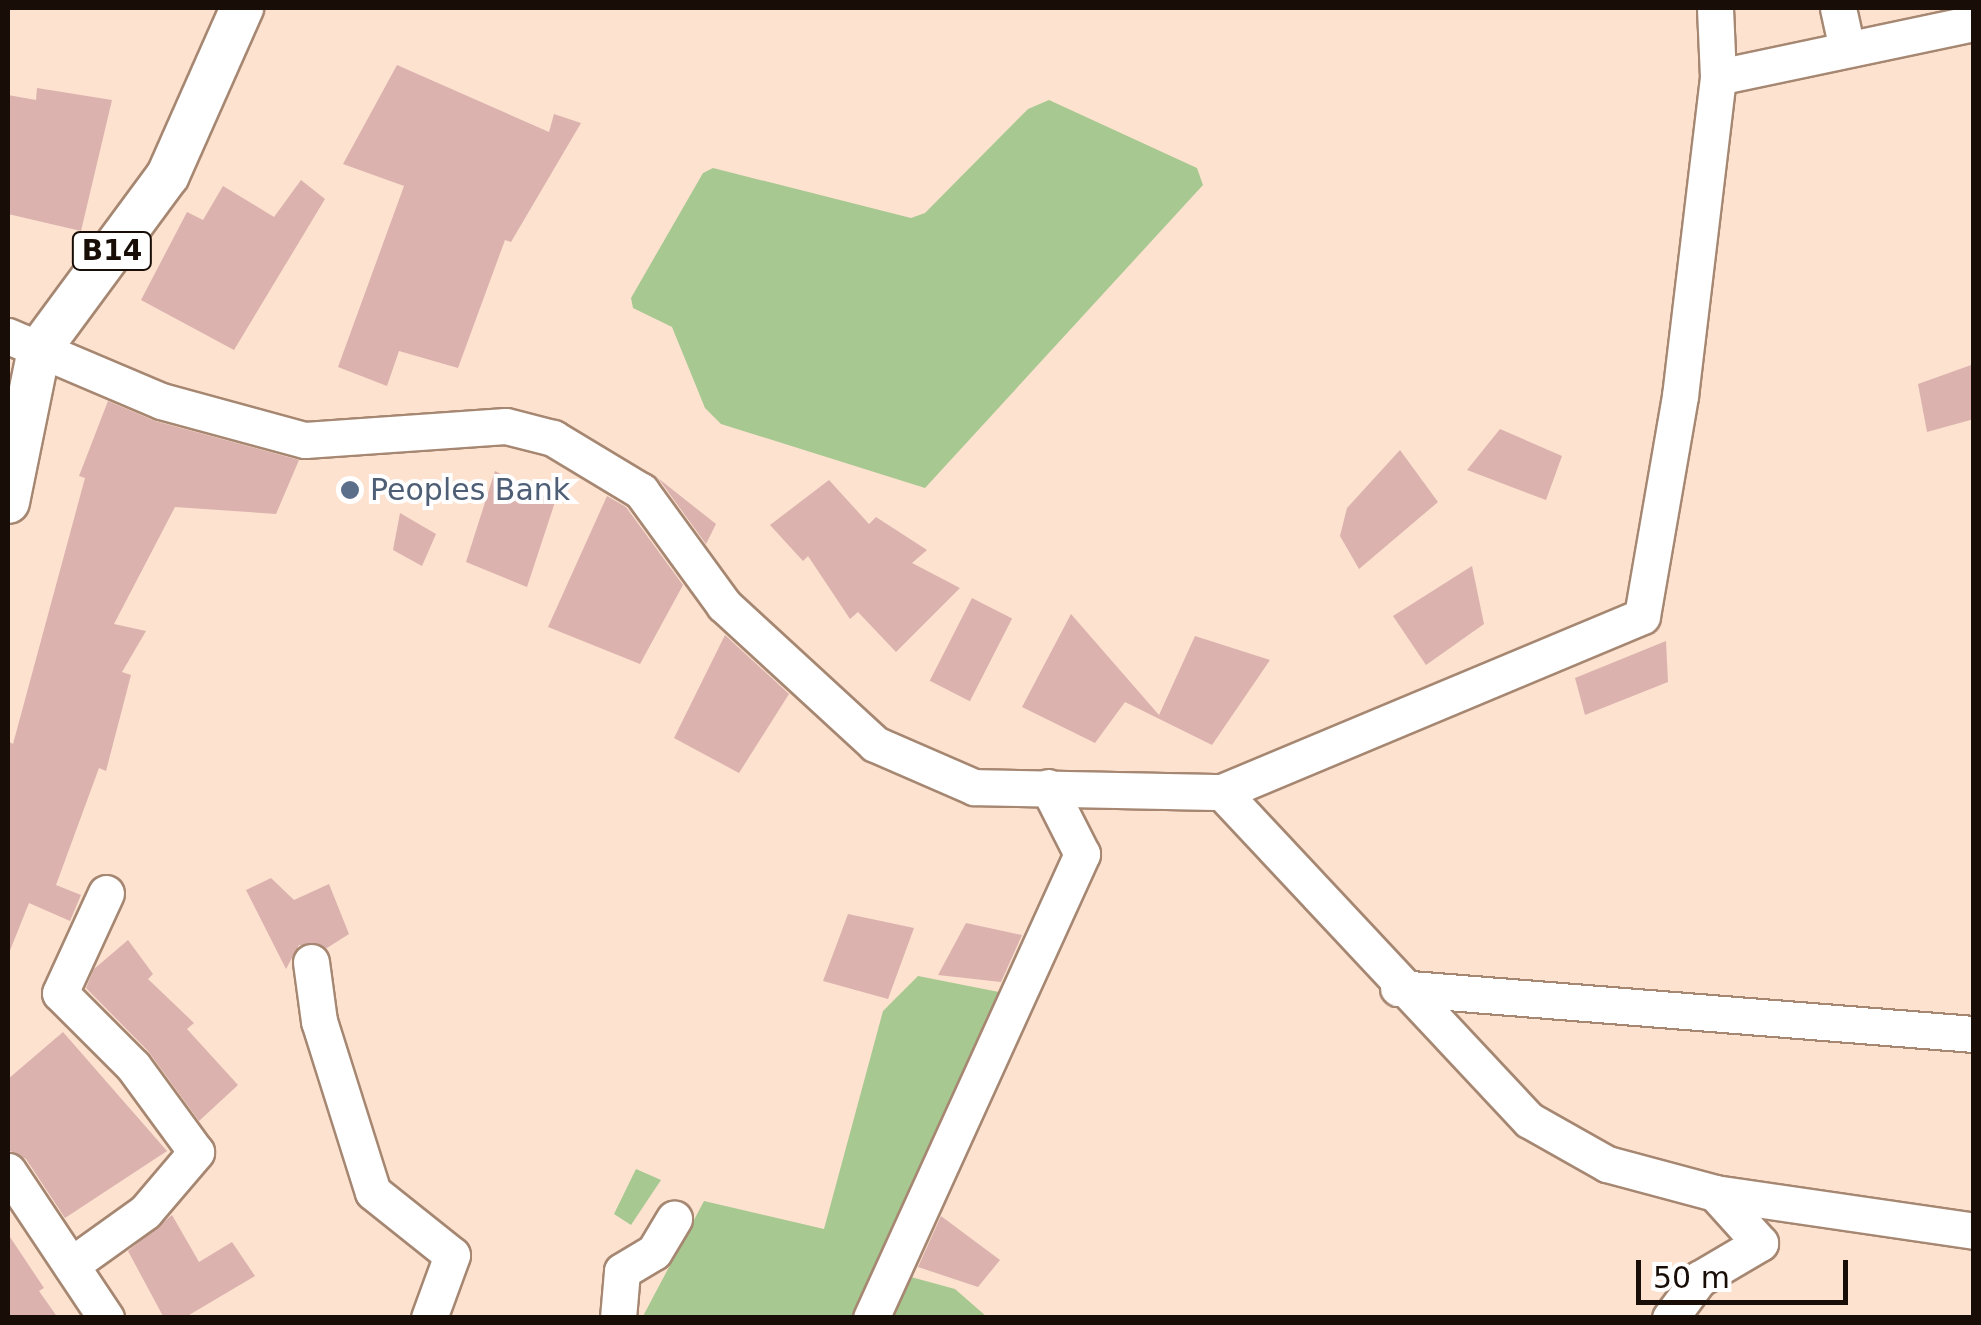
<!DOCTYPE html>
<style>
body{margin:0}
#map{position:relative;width:1981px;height:1325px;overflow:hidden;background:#fde2d0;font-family:"DejaVu Sans",sans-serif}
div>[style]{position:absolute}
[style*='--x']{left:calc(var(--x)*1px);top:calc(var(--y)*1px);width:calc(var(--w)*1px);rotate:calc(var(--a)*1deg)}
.green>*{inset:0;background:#a7c890}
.building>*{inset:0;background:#dbb2ae;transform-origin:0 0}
.roads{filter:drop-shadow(2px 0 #a68772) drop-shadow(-2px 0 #a68772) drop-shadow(0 2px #a68772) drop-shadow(0 -2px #a68772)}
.minor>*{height:35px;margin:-17.5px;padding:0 17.5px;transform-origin:17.5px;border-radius:17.5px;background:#fff}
.major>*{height:42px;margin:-21px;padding:0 21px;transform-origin:21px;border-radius:21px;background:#fff}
.dots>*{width:28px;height:28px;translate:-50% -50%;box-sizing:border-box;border:5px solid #fff;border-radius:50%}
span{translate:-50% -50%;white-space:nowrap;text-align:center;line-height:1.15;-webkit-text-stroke:8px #fff;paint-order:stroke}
.shield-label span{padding:2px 8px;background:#fff;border:2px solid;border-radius:8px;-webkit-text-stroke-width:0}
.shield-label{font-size:28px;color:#190e07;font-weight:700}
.service-label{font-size:30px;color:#4e5e75}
.left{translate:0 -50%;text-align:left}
.frame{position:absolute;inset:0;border:10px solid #190e07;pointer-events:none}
.scale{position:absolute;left:1636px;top:1260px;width:212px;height:45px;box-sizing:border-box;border:5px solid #190e07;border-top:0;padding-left:12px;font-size:30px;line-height:35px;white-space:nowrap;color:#190e07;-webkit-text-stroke:8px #fff;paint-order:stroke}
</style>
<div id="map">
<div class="green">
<div style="clip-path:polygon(1049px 100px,1197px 168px,1203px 185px,925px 488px,721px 424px,705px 408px,672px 327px,633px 308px,631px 298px,703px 173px,713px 168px,911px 218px,925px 213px,1028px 109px)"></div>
<div style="clip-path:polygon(918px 976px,999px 992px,1000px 1003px,860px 1317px,642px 1318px,704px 1201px,824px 1229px,883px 1011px)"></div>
<div style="clip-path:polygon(636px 1169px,661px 1180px,631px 1225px,614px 1214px)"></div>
<div style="clip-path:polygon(900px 1274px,955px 1289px,987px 1317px,873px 1318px)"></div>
</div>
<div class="building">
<div style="clip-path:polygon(397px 65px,549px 132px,554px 114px,581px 123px,511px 242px,505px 240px,458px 368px,399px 351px,387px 386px,338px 367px,404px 186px,343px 164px)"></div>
<div style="clip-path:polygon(37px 88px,112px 100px,81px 231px,8px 214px,8px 95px,36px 100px)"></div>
<div style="clip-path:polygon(301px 180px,325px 199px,234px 350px,141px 300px,187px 212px,203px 220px,223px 186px,274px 217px)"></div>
<div style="clip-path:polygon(1974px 364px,1974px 419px,1927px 432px,1918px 384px)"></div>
<div style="clip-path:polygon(108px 401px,155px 421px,299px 460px,276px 514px,175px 507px,114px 624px,146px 631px,122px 672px,131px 675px,106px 771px,99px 768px,56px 885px,81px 895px,70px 921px,29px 903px,9px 953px,8px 741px,13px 744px,85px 478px,79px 476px)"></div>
<div style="clip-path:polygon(1500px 429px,1562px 456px,1546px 500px,1467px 470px)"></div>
<div style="clip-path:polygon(1400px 450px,1438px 502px,1359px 569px,1340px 536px,1347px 508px)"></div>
<div style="clip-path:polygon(495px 471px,555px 502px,527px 587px,466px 562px)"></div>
<div style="clip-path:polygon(654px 475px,716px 524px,706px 544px,658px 478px)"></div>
<div style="clip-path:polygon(829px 480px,869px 524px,876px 517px,927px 550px,912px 563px,960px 588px,896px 652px,858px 612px,850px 619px,808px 556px,803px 561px,770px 525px)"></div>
<div style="clip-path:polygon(607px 496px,626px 507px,683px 585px,640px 664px,548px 627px)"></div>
<div style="clip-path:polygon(400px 513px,436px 534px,422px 566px,393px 550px)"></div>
<div style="clip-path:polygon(1472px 566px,1484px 624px,1426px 665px,1393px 616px)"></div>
<div style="left:972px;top:598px;width:45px;height:93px;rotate:27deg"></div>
<div style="clip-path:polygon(1071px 614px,1159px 715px,1195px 636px,1270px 660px,1212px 745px,1125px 702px,1095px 743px,1022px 707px)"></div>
<div style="clip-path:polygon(725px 635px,789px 694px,739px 773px,674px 738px)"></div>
<div style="clip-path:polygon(1666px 641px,1668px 682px,1585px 715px,1575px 678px)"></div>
<div style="clip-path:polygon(271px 878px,294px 900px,329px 884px,349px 934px,327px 948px,299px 945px,286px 969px,246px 890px)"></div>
<div style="clip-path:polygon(848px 914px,914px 928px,888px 999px,823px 981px)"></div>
<div style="clip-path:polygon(966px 923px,1022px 935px,1001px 982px,938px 975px)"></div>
<div style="clip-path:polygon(128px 940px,153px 974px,148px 979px,194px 1023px,187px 1029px,238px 1085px,199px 1121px,148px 1051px,86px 988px,94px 969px)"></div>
<div style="clip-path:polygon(63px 1032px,167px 1151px,65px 1218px,26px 1159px,8px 1150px,8px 1079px)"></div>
<div style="clip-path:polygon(172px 1215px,199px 1262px,232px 1242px,255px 1276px,184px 1318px,164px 1318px,128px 1251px)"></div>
<div style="clip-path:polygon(941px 1216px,1000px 1260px,978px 1287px,918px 1267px)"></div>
<div style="clip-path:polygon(8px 1234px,44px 1288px,39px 1291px,58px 1318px,8px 1318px)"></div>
</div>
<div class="roads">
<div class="minor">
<div style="--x:1838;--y:8;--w:42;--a:77.6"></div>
<div style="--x:1718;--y:77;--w:262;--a:-11.9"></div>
<div style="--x:8;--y:336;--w:166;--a:23"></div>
<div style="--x:161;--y:401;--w:149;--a:15.2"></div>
<div style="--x:305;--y:440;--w:201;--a:-4"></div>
<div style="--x:506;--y:426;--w:49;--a:14.3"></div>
<div style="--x:553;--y:438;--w:103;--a:31.1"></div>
<div style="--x:641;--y:491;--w:141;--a:53.9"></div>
<div style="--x:724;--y:605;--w:205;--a:42.6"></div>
<div style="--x:875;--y:744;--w:108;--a:23.5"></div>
<div style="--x:974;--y:787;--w:248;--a:1.2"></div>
<div style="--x:1222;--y:792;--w:449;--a:46.9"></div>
<div style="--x:1529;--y:1120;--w:90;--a:29.4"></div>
<div style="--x:1607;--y:1164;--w:112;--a:15"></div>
<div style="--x:1715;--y:1193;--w:262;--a:8.3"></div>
<div style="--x:1222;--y:792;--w:455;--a:-22.7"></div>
<div style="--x:1642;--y:616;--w:223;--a:-80.2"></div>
<div style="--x:1680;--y:396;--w:321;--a:-83.2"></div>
<div style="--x:1718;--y:77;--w:69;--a:-92.5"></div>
<div style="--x:311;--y:962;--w:60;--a:82.3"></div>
<div style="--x:319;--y:1021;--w:179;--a:72.5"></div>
<div style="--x:373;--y:1192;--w:101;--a:38.6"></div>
<div style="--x:452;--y:1255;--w:67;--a:110.1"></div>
<div style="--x:1398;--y:988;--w:578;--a:4.57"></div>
<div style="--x:8;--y:1171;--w:177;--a:56.3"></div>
<div style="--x:71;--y:1265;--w:91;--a:-35.6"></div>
<div style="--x:145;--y:1212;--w:79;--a:-49.6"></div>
<div style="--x:196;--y:1152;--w:107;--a:-126.2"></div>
<div style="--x:133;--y:1066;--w:103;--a:-135"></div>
<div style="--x:60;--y:993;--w:110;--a:-65.3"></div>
<div style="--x:618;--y:1318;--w:47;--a:-85.1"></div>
<div style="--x:622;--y:1271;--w:37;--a:-31"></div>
<div style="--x:654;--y:1252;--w:39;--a:-59"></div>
<div style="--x:871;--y:1318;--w:510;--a:-65.55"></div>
<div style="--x:1082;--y:854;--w:75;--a:-116.9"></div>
<div style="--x:1670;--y:1318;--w:49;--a:-53.4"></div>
<div style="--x:1699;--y:1279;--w:71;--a:-30.5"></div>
<div style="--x:1760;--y:1243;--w:67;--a:-132"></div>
</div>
<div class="major">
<div style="--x:8;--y:502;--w:155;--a:-78.5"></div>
<div style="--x:39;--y:350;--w:217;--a:-53.6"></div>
<div style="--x:168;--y:175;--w:183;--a:-66.1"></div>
</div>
</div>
<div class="dots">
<div style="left:350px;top:490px;background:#5c6f8a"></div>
</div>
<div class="shield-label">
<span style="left:112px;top:251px">B14</span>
</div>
<div class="service-label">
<span class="left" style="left:370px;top:490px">Peoples Bank</span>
</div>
<div class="frame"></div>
<div class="scale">50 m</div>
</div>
